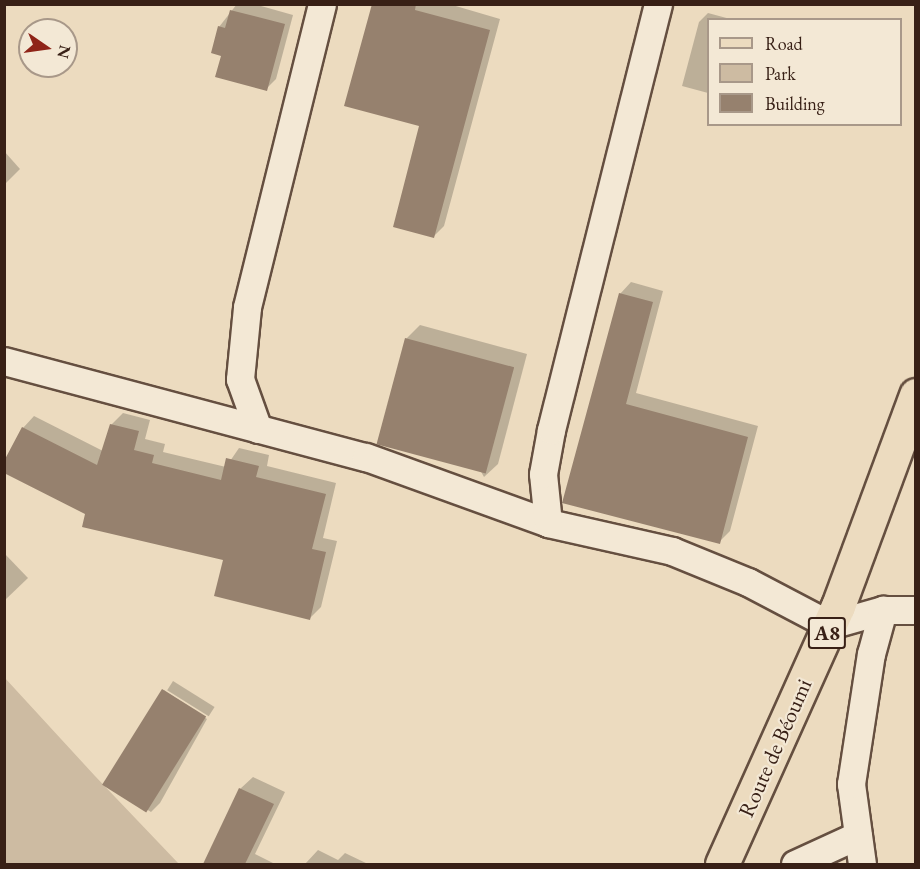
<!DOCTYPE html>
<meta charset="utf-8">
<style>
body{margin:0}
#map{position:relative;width:920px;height:869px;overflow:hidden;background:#ecdbbf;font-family:"EB Garamond",serif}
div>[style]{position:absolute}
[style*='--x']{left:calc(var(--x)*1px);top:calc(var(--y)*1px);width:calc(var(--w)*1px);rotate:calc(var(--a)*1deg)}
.green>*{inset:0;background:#cdbba2}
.shadow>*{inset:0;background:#0003;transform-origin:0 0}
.building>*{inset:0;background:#96816e;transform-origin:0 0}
.roads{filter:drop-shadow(2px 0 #654f40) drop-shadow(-2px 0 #654f40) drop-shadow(0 2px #654f40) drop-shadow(0 -2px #654f40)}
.street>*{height:27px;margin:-13.5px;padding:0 13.5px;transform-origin:13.5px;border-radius:13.5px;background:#f3e8d5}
.primary>*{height:33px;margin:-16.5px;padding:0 16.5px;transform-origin:16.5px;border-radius:16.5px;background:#ecdbbf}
span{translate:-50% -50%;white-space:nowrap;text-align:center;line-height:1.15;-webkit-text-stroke:4.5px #f3e8d5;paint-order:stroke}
.shield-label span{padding:2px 4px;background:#f3e8d5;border:2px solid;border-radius:4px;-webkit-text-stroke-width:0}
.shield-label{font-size:21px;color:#382016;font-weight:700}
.street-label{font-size:22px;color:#382016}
.frame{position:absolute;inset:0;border:6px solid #382016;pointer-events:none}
.legend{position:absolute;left:707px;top:18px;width:195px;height:108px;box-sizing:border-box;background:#f3e8d5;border:2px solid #a89889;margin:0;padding:8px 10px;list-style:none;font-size:18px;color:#382016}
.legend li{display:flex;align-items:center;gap:12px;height:30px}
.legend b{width:30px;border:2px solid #a89889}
.north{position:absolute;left:18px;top:18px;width:60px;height:60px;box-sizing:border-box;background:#f3e8d5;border:2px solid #a89889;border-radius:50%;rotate:103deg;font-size:16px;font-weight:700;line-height:24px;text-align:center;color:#382016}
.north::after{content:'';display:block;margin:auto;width:21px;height:27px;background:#8f2418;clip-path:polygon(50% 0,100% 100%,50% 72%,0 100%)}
</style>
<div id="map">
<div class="green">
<div style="clip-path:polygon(4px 677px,95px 776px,179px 864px,5px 864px)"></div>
</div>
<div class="shadow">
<div style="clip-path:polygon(237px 4px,254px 4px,293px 15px,276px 79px,266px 89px,223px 54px,219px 27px)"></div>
<div style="clip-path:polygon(374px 4px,449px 4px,500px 19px,444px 226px,434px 236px,421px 125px)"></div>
<div style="clip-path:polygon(708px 13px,734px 20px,708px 20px,708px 93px,682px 86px,699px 22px)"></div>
<div style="clip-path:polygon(4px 151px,20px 169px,4px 185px)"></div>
<div style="clip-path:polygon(631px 282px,663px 291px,636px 393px,758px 426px,730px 531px,719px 542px,564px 502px,620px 294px)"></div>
<div style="clip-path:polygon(420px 325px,527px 354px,498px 464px,484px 477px,406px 339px)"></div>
<div style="clip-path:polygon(123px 413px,150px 420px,145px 439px,165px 444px,163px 452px,226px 467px,239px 448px,269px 455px,267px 466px,336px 483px,323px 538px,337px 541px,321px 607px,310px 618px,225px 559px,86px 513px,4px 465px,23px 428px,34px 416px,103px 451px,111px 425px)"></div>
<div style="clip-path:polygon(4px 553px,28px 578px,4px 601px)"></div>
<div style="left:173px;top:681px;width:49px;height:11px;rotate:32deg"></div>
<div style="clip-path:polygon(164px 690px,207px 719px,160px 803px,151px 812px,107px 785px)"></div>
<div style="clip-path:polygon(253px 777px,285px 792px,255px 854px,275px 864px,205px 864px,240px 789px)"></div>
<div style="clip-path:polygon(318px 850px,338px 860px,345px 853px,368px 864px,305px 864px)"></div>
</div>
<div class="building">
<div style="clip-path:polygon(372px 4px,416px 4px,415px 10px,490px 30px,434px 238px,393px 227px,419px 126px,344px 106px)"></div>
<div style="clip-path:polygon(230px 10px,285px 24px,267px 91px,215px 77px,221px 56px,211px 53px,218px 26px,225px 28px)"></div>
<div style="clip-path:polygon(619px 293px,653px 302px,626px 404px,748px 437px,720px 544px,562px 503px)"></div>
<div style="left:405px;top:338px;width:113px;height:110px;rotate:15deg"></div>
<div style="clip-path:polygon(110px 424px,139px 431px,134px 450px,154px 455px,152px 463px,221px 480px,226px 458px,259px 466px,256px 477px,326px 494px,312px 549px,326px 552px,310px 620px,214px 596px,223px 560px,82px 527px,85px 514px,4px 473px,4px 461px,22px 427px,97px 465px)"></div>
<div style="left:162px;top:689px;width:52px;height:113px;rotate:32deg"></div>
<div style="clip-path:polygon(239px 788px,274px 804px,245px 864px,203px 864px)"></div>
</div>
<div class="roads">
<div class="street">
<div style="--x:4;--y:361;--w:375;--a:14.9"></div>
<div style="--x:366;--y:457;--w:194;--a:19.9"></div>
<div style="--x:548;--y:523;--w:127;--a:12.7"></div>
<div style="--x:672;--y:551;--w:82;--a:22.2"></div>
<div style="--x:748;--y:582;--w:93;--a:27.7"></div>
<div style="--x:830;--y:625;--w:55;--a:-15.8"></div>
<div style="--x:883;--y:610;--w:33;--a:0"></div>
<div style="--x:258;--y:429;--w:53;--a:-109.8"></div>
<div style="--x:240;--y:379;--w:72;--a:-84.4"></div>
<div style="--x:247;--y:307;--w:312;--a:-76.1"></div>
<div style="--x:548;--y:523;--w:49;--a:-95.8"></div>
<div style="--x:543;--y:474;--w:45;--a:-79.7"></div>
<div style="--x:551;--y:430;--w:439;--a:-75.9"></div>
<div style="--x:795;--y:864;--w:69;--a:-24.7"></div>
<div style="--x:862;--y:864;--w:81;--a:-97.8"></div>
<div style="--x:851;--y:784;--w:132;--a:-81.3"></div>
<div style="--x:871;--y:654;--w:46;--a:-74.7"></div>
</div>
<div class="primary">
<div style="--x:722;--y:864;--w:283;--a:-65.8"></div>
<div style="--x:838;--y:606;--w:225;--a:-69.7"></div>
</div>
</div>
<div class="shield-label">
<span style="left:827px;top:633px">A8</span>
</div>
<div class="street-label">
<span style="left:775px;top:748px;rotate:-66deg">Route de Béoumi</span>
</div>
<div class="frame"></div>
<ul class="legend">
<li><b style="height:8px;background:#ecdbbf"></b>Road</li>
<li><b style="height:16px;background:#cdbba2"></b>Park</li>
<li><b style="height:16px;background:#96816e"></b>Building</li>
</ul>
<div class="north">N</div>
</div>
